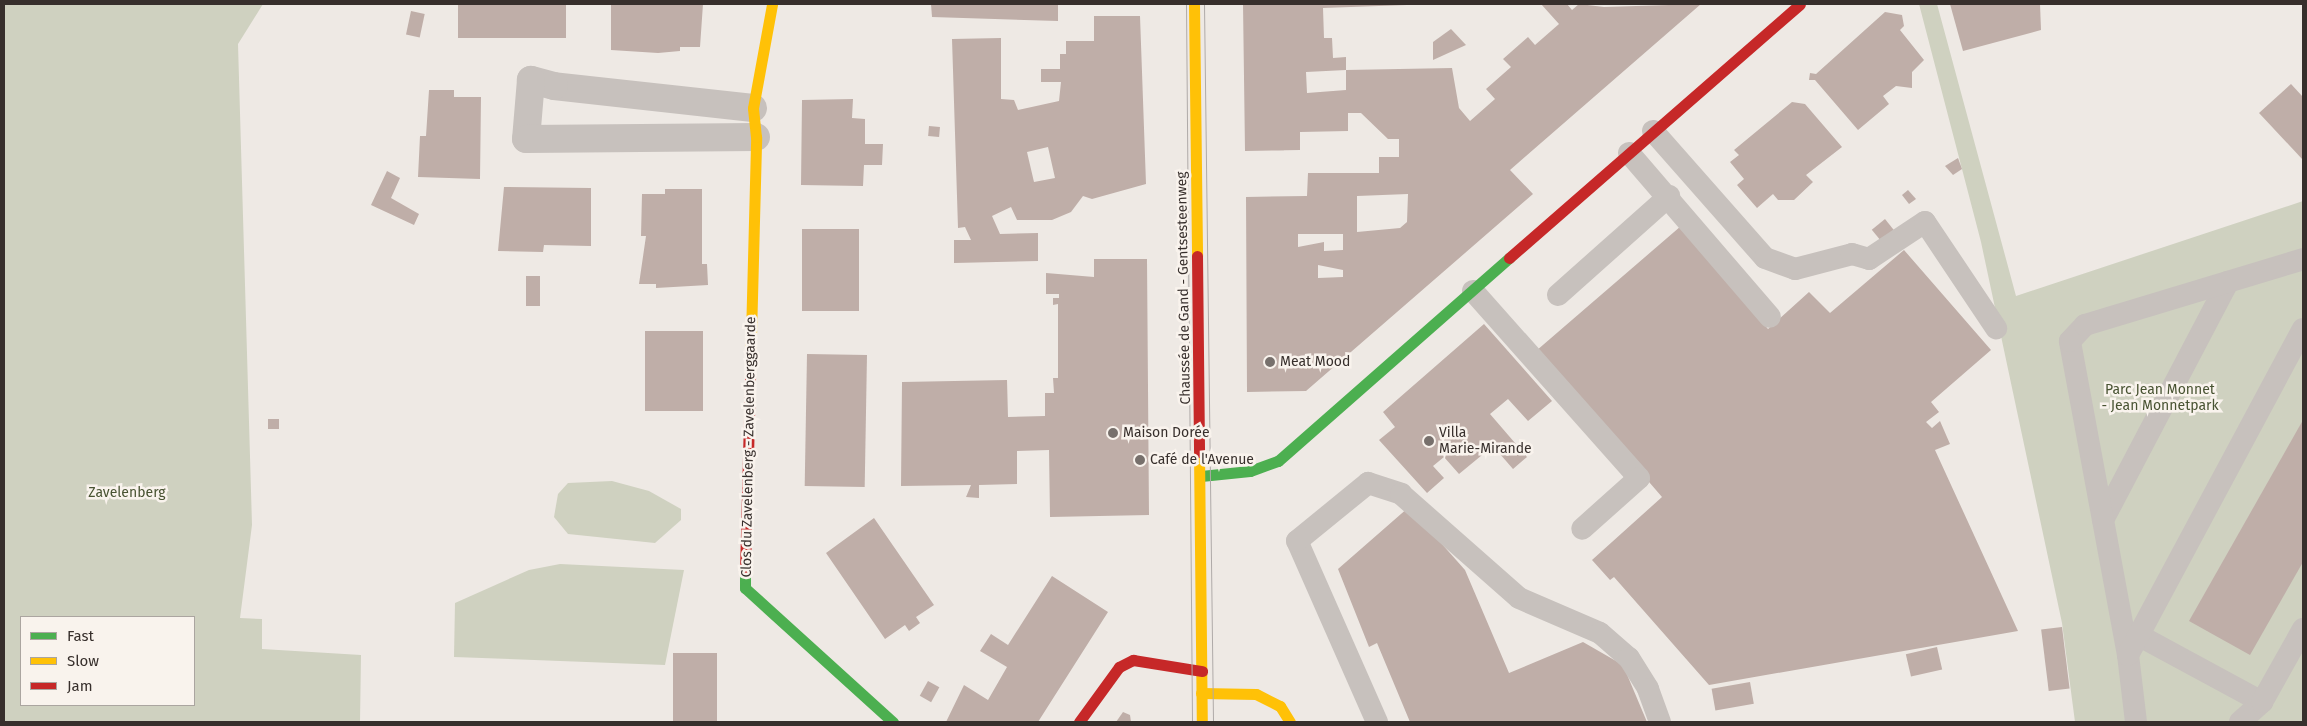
<!DOCTYPE html>
<meta charset="utf-8">
<style>
body{margin:0}
#map{position:relative;width:2307px;height:726px;overflow:hidden;background:#eee9e4;font-family:"Fira Sans",sans-serif}
div>[style]{position:absolute}
[style*='--x']{left:calc(var(--x)*1px);top:calc(var(--y)*1px);width:calc(var(--w)*1px);rotate:calc(var(--a)*1deg)}
.green>*{inset:0;background:#cfd1c0}
.building>*{inset:0;background:#bfaea8;transform-origin:0 0}
.lane>*{height:22px;margin:-11px;padding:0 11px;transform-origin:11px;border-radius:11px;background:#c7c1bd}
.street>*{height:28px;margin:-14px;padding:0 14px;transform-origin:14px;border-radius:14px;background:#c7c1bd}
.fast>*{height:11px;margin:-5.5px;padding:0 5.5px;transform-origin:5.5px;border-radius:5.5px;background:#4caf50}
.slow>*{height:11px;margin:-5.5px;padding:0 5.5px;transform-origin:5.5px;border-radius:5.5px;background:#ffc107}
.jam>*{height:11px;margin:-5.5px;padding:0 5.5px;transform-origin:5.5px;border-radius:5.5px;background:#c62828}
.tram>*{height:1px;margin:-0.5px;padding:0 0.5px;transform-origin:0.5px;border-radius:0.5px;background:#afaaa8}
.dots>*{width:14px;height:14px;translate:-50% -50%;box-sizing:border-box;border:2px solid #f9f3ed;border-radius:50%}
span{translate:-50% -50%;white-space:nowrap;text-align:center;line-height:1.15;-webkit-text-stroke:5px #f9f3ed;paint-order:stroke}
.street-label{font-size:14px;color:#372f2c}
.poi-label{font-size:14px;color:#372f2c}
.left{translate:0 -50%;text-align:left}
.park-label{font-size:14px;color:#485332}
.frame{position:absolute;inset:0;border:5px solid #372f2c;pointer-events:none}
.legend{position:absolute;left:20px;top:616px;width:175px;height:90px;box-sizing:border-box;background:#f9f3ed;border:1px solid #aba5a0;margin:0;padding:6px 9px;list-style:none;font-size:15px;color:#372f2c}
.legend li{display:flex;align-items:center;gap:10px;height:25px}
.legend b{width:25px;border:1px solid #aba5a0}
</style>
<div id="map">
<div class="green">
<div style="clip-path:polygon(evenodd,4px 4px,263px 4px,238px 44px,252px 525px,240px 618px,262px 619px,262px 649px,361px 655px,360px 722px,4px 722px,4px 4px,21px 617px,194px 617px,194px 705px,21px 705px,21px 617px)"></div>
<div style="clip-path:polygon(1919px 4px,1937px 4px,2016px 296px,2303px 201px,2303px 722px,2075px 722px,2062px 623px,1981px 242px)"></div>
<div style="clip-path:polygon(612px 481px,649px 491px,681px 509px,681px 520px,655px 543px,568px 534px,554px 517px,558px 494px,568px 483px)"></div>
<div style="clip-path:polygon(560px 564px,684px 570px,665px 665px,454px 657px,455px 603px,529px 570px)"></div>
</div>
<div class="building">
<div style="left:458px;top:4px;width:108px;height:34px"></div>
<div style="clip-path:polygon(611px 4px,703px 4px,700px 47px,680px 47px,680px 51px,658px 53px,611px 50px)"></div>
<div style="clip-path:polygon(931px 4px,1058px 4px,1058px 21px,932px 17px)"></div>
<div style="clip-path:polygon(evenodd,1243px 4px,1435px 4px,1323px 8px,1324px 38px,1332px 38px,1333px 58px,1346px 57px,1346px 70px,1452px 68px,1459px 108px,1470px 121px,1495px 99px,1486px 89px,1511px 67px,1503px 59px,1528px 37px,1535px 45px,1559px 24px,1541px 4px,1567px 4px,1572px 10px,1579px 4px,1604px 7px,1701px 4px,1510px 170px,1533px 194px,1306px 391px,1247px 392px,1246px 197px,1307px 196px,1308px 173px,1379px 173px,1379px 157px,1399px 157px,1399px 139px,1388px 139px,1361px 113px,1348px 113px,1348px 131px,1300px 132px,1300px 150px,1245px 151px,1243px 4px,1346px 70px,1346px 90px,1307px 93px,1306px 72px,1346px 70px,1243px 4px,1408px 194px,1407px 222px,1400px 228px,1357px 232px,1357px 196px,1408px 194px,1243px 4px,1298px 234px,1343px 234px,1343px 250px,1324px 251px,1324px 242px,1298px 247px,1298px 234px,1243px 4px,1318px 265px,1343px 270px,1343px 277px,1318px 278px,1318px 265px)"></div>
<div style="clip-path:polygon(1950px 4px,2040px 4px,2041px 30px,1963px 51px)"></div>
<div style="left:411px;top:11px;width:14px;height:24px;rotate:12deg"></div>
<div style="clip-path:polygon(1885px 12px,1902px 15px,1904px 26px,1900px 30px,1924px 60px,1912px 72px,1912px 88px,1896px 86px,1883px 96px,1889px 104px,1858px 130px,1815px 80px,1809px 80px,1810px 73px,1816px 74px)"></div>
<div style="clip-path:polygon(evenodd,1094px 16px,1140px 16px,1146px 184px,1092px 199px,1083px 196px,1071px 212px,1052px 220px,1017px 220px,1011px 207px,992px 216px,1000px 234px,1038px 233px,1038px 261px,954px 263px,954px 240px,971px 240px,965px 227px,958px 228px,952px 39px,1001px 38px,1001px 99px,1014px 100px,1018px 110px,1059px 101px,1061px 82px,1041px 82px,1041px 69px,1060px 69px,1060px 54px,1066px 54px,1066px 41px,1094px 41px,1094px 16px,1048px 147px,1055px 178px,1034px 182px,1027px 152px,1048px 147px)"></div>
<div style="clip-path:polygon(1451px 29px,1466px 45px,1433px 60px,1433px 42px)"></div>
<div style="clip-path:polygon(2291px 84px,2303px 97px,2303px 160px,2259px 113px)"></div>
<div style="clip-path:polygon(429px 90px,454px 90px,454px 97px,481px 97px,480px 179px,418px 177px,420px 136px,426px 136px)"></div>
<div style="clip-path:polygon(853px 99px,852px 118px,865px 119px,865px 144px,883px 144px,882px 165px,864px 165px,863px 186px,801px 185px,802px 100px)"></div>
<div style="clip-path:polygon(1792px 102px,1805px 104px,1842px 147px,1806px 175px,1813px 182px,1794px 200px,1778px 200px,1773px 194px,1757px 208px,1737px 185px,1744px 179px,1730px 162px,1739px 155px,1734px 150px)"></div>
<div style="left:929px;top:126px;width:11px;height:10px;rotate:5deg"></div>
<div style="clip-path:polygon(1958px 158px,1962px 169px,1953px 175px,1945px 166px)"></div>
<div style="clip-path:polygon(387px 171px,400px 178px,391px 198px,419px 214px,414px 225px,371px 205px)"></div>
<div style="clip-path:polygon(504px 187px,591px 188px,591px 246px,544px 245px,543px 252px,498px 251px)"></div>
<div style="clip-path:polygon(665px 189px,702px 189px,702px 264px,707px 264px,708px 285px,656px 288px,656px 284px,639px 284px,646px 236px,641px 236px,642px 194px,665px 194px)"></div>
<div style="clip-path:polygon(1908px 190px,1916px 199px,1909px 204px,1902px 195px)"></div>
<div style="left:1885px;top:219px;width:14px;height:17px;rotate:51deg"></div>
<div style="clip-path:polygon(1681px 226px,1768px 329px,1809px 292px,1830px 313px,1904px 250px,1991px 350px,1931px 402px,1939px 412px,1926px 422px,1932px 428px,1940px 421px,1950px 444px,1935px 450px,2018px 631px,1709px 685px,1614px 577px,1610px 580px,1592px 560px,1662px 497px,1536px 351px)"></div>
<div style="left:802px;top:229px;width:57px;height:82px"></div>
<div style="clip-path:polygon(1094px 259px,1147px 259px,1149px 515px,1050px 517px,1049px 450px,1017px 451px,1017px 484px,979px 485px,979px 498px,966px 497px,971px 485px,901px 486px,902px 382px,1007px 380px,1008px 417px,1045px 416px,1045px 393px,1054px 393px,1053px 378px,1058px 378px,1058px 304px,1053px 305px,1053px 298px,1059px 298px,1059px 294px,1046px 294px,1046px 273px,1094px 277px)"></div>
<div style="left:526px;top:276px;width:14px;height:30px"></div>
<div style="clip-path:polygon(1484px 324px,1552px 401px,1528px 421px,1508px 399px,1490px 414px,1527px 457px,1513px 469px,1493px 446px,1459px 474px,1444px 457px,1433px 466px,1444px 478px,1427px 493px,1379px 440px,1395px 427px,1383px 412px)"></div>
<div style="left:645px;top:331px;width:58px;height:80px"></div>
<div style="left:807px;top:354px;width:60px;height:132px;rotate:1deg"></div>
<div style="left:268px;top:419px;width:11px;height:10px"></div>
<div style="clip-path:polygon(2303px 420px,2303px 562px,2250px 655px,2189px 621px)"></div>
<div style="clip-path:polygon(1409px 507px,1465px 570px,1509px 673px,1583px 642px,1623px 665px,1647px 722px,1410px 722px,1377px 643px,1369px 647px,1338px 569px)"></div>
<div style="clip-path:polygon(874px 518px,934px 605px,916px 617px,920px 623px,909px 631px,905px 625px,885px 639px,826px 553px)"></div>
<div style="clip-path:polygon(1052px 576px,1108px 612px,1038px 722px,946px 722px,964px 685px,988px 700px,1007px 667px,980px 651px,991px 634px,1008px 645px)"></div>
<div style="left:2062px;top:627px;width:62px;height:21px;rotate:83deg"></div>
<div style="left:1937px;top:647px;width:23px;height:32px;rotate:77deg"></div>
<div style="left:673px;top:653px;width:44px;height:69px"></div>
<div style="left:928px;top:681px;width:13px;height:17px;rotate:29deg"></div>
<div style="left:1750px;top:682px;width:22px;height:39px;rotate:80deg"></div>
<div style="clip-path:polygon(1123px 712px,1130px 715px,1131px 722px,1116px 722px)"></div>
</div>
<div class="lane">
<div style="--x:1653;--y:131;--w:169;--a:48.6"></div>
<div style="--x:1765;--y:258;--w:32;--a:20"></div>
<div style="--x:1795;--y:269;--w:59;--a:-14.7"></div>
<div style="--x:1852;--y:254;--w:18;--a:16"></div>
<div style="--x:1869;--y:259;--w:67;--a:-33.5"></div>
<div style="--x:1925;--y:222;--w:128;--a:56.2"></div>
<div style="--x:1629;--y:153;--w:216;--a:49.3"></div>
<div style="--x:1473;--y:291;--w:250;--a:48.4"></div>
<div style="--x:1639;--y:478;--w:76;--a:138.2"></div>
<div style="--x:1558;--y:295;--w:149;--a:-41.7"></div>
<div style="--x:2103;--y:520;--w:269;--a:-62.3"></div>
<div style="--x:2138;--y:635;--w:141;--a:28.4"></div>
<div style="--x:2128;--y:655;--w:319;--a:-100.5"></div>
<div style="--x:2070;--y:341;--w:22;--a:-47"></div>
<div style="--x:2085;--y:325;--w:228;--a:-16.8"></div>
<div style="--x:1377;--y:722;--w:198;--a:-113.8"></div>
<div style="--x:1297;--y:541;--w:92;--a:-39.2"></div>
<div style="--x:1368;--y:483;--w:35;--a:18"></div>
<div style="--x:1401;--y:494;--w:157;--a:41.4"></div>
<div style="--x:1519;--y:598;--w:88;--a:23.4"></div>
<div style="--x:1600;--y:633;--w:38;--a:41"></div>
<div style="--x:1629;--y:658;--w:36;--a:58"></div>
<div style="--x:1648;--y:689;--w:35;--a:70"></div>
<div style="--x:2136;--y:722;--w:67;--a:-96.8"></div>
<div style="--x:2128;--y:655;--w:370;--a:-61.8"></div>
<div style="--x:2240;--y:722;--w:30;--a:-42"></div>
<div style="--x:2262;--y:702;--w:84;--a:-60.7"></div>
</div>
<div class="street">
<div style="--x:753;--y:108;--w:200;--a:-173.7"></div>
<div style="--x:554;--y:86;--w:24;--a:-165"></div>
<div style="--x:531;--y:80;--w:59;--a:94.8"></div>
<div style="--x:526;--y:139;--w:230;--a:-0.5"></div>
</div>
<div class="fast">
<div style="--x:1201;--y:476;--w:49;--a:-5.8"></div>
<div style="--x:1250;--y:471;--w:30;--a:-20"></div>
<div style="--x:1278;--y:461;--w:308;--a:-41.3"></div>
<div style="--x:745;--y:571;--w:17;--a:90"></div>
<div style="--x:745;--y:588;--w:200;--a:42.2"></div>
</div>
<div class="slow">
<div style="--x:1194;--y:4;--w:252;--a:89.3"></div>
<div style="--x:750;--y:374;--w:237;--a:-88.5"></div>
<div style="--x:756;--y:137;--w:29;--a:-96"></div>
<div style="--x:753;--y:108;--w:106;--a:-79.6"></div>
<div style="--x:1199;--y:452;--w:270;--a:89.4"></div>
<div style="--x:1201;--y:693;--w:55;--a:1"></div>
<div style="--x:1256;--y:694;--w:27;--a:27"></div>
<div style="--x:1280;--y:706;--w:19;--a:58"></div>
</div>
<div class="jam">
<div style="--x:1197;--y:256;--w:196;--a:89.4"></div>
<div style="--x:1509;--y:258;--w:386;--a:-41.1"></div>
<div style="--x:745;--y:571;--w:197;--a:-88.5"></div>
<div style="--x:1079;--y:722;--w:68;--a:-54"></div>
<div style="--x:1119;--y:667;--w:16;--a:-27"></div>
<div style="--x:1133;--y:660;--w:70;--a:9.1"></div>
</div>
<div class="tram">
<div style="--x:1186;--y:4;--w:718;--a:89.52"></div>
<div style="--x:1204;--y:4;--w:718;--a:89.28"></div>
</div>
<div class="dots">
<div style="left:1270px;top:362px;background:#77706c"></div>
<div style="left:1113px;top:433px;background:#77706c"></div>
<div style="left:1429px;top:441px;background:#77706c"></div>
<div style="left:1140px;top:460px;background:#77706c"></div>
</div>
<div class="street-label">
<span style="left:1184px;top:288px;rotate:-91deg">Chaussée de Gand - Gentsesteenweg</span>
<span style="left:749px;top:447px;rotate:-89deg">Clos du Zavelenberg - Zavelenberggaarde</span>
</div>
<div class="poi-label">
<span class="left" style="left:1280px;top:362px">Meat Mood</span>
<span class="left" style="left:1123px;top:433px">Maison Dorée</span>
<span class="left" style="left:1439px;top:441px">Villa<br>Marie-Mirande</span>
<span class="left" style="left:1150px;top:460px">Café de l'Avenue</span>
</div>
<div class="park-label">
<span style="left:2160px;top:398px">Parc Jean Monnet<br>- Jean Monnetpark</span>
<span style="left:127px;top:493px">Zavelenberg</span>
</div>
<div class="frame"></div>
<ul class="legend">
<li><b style="height:6px;background:#4caf50"></b>Fast</li>
<li><b style="height:6px;background:#ffc107"></b>Slow</li>
<li><b style="height:6px;background:#c62828"></b>Jam</li>
</ul>
</div>
